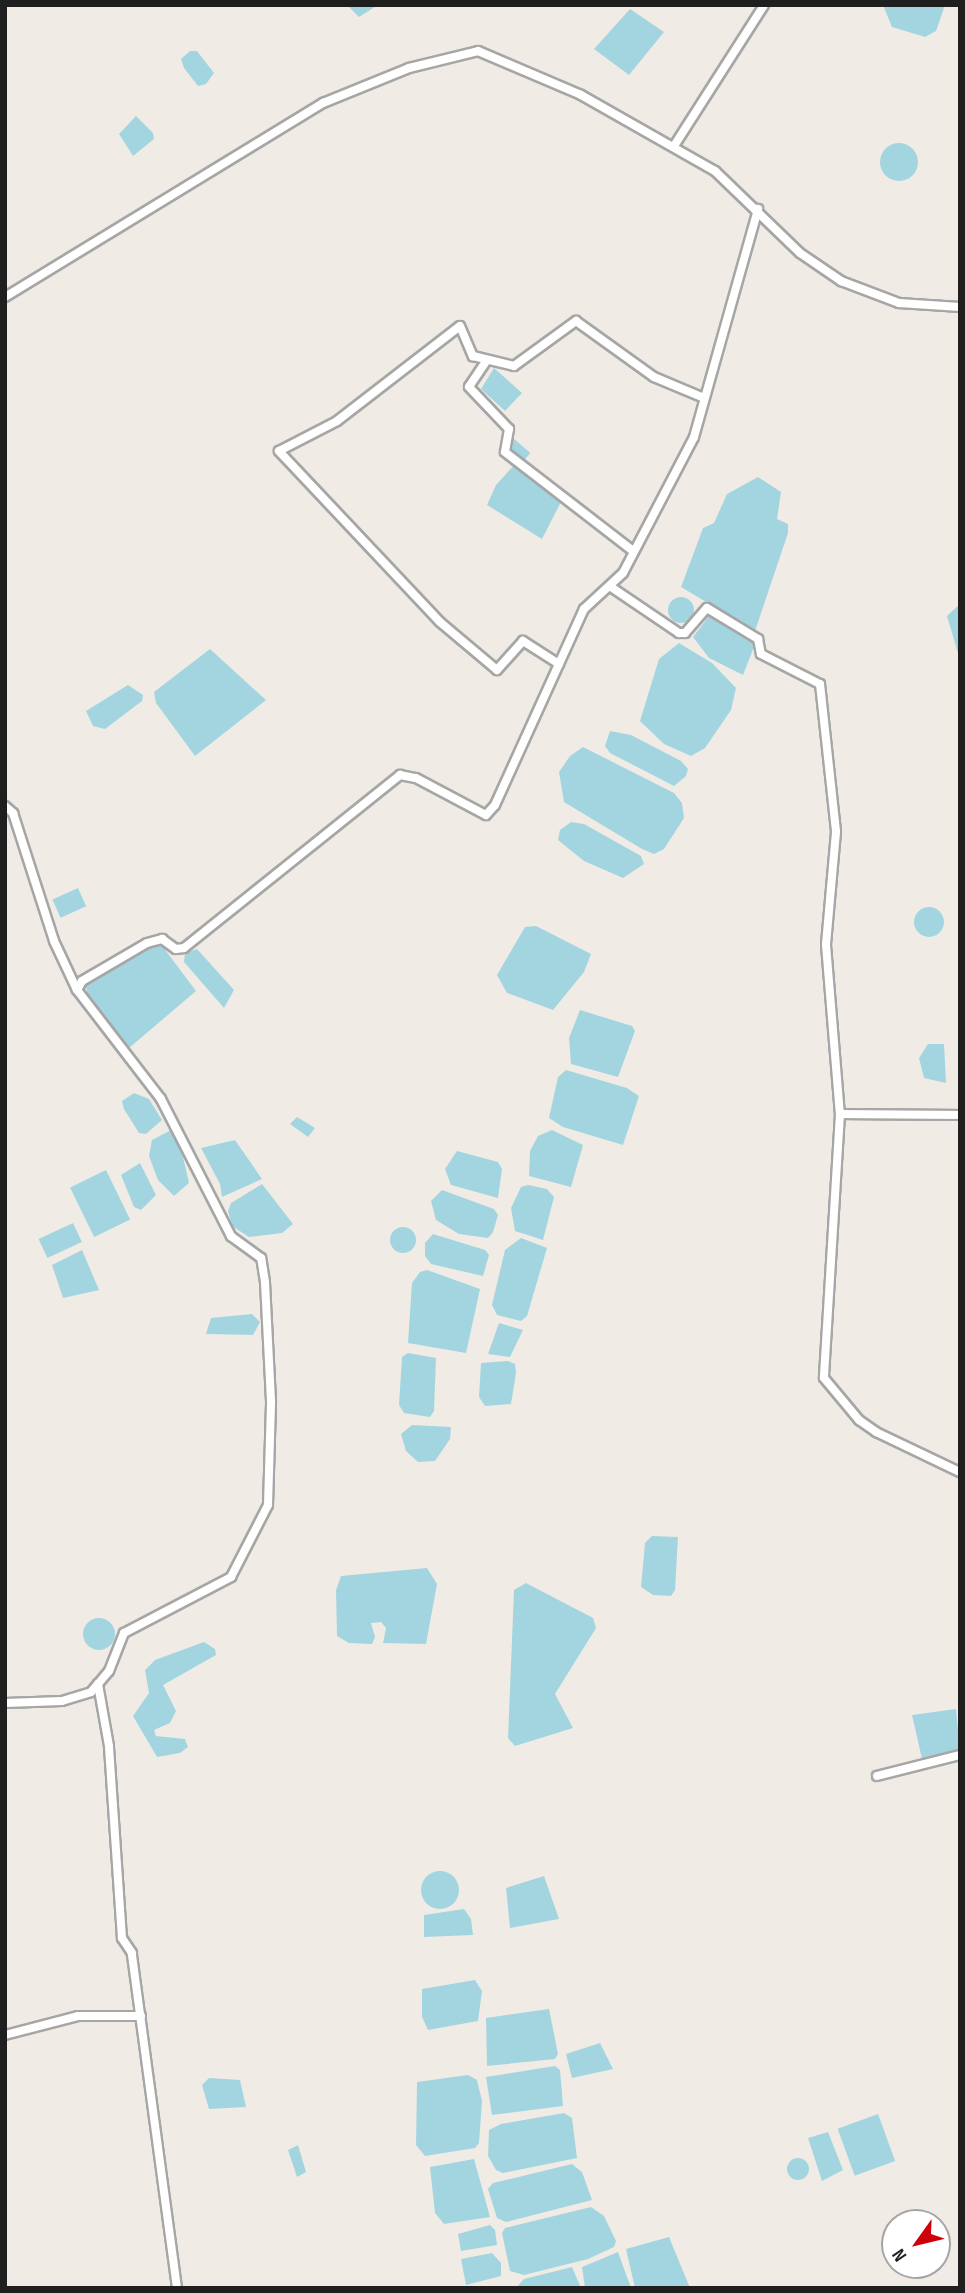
<!DOCTYPE html>
<style>
body{margin:0}
#map{position:relative;width:965px;height:2293px;overflow:hidden;background:#f0ece5;font-family:"Sofia Sans Condensed",sans-serif}
div>[style]{position:absolute}
[style*='--x']{left:calc(var(--x)*1px);top:calc(var(--y)*1px);width:calc(var(--w)*1px);rotate:calc(var(--a)*1deg)}
.water>*{inset:0;background:#a3d5e0;transform-origin:0 0}
.round{border-radius:50%}
.roads{filter:drop-shadow(2px 0 #a6a6a6) drop-shadow(-2px 0 #a6a6a6) drop-shadow(0 2px #a6a6a6) drop-shadow(0 -2px #a6a6a6)}
.street>*{height:8px;margin:-4px;padding:0 4px;transform-origin:4px;border-radius:4px;background:#fff}
span{translate:-50% -50%;white-space:nowrap;text-align:center;line-height:1.15;-webkit-text-stroke:6px #fff;paint-order:stroke}
.frame{position:absolute;inset:0;border:7px solid #1f1f1f;pointer-events:none}
.north{position:absolute;left:881px;top:2209px;width:70px;height:70px;box-sizing:border-box;background:#fff;border:2px solid #a5a5a5;border-radius:50%;rotate:236deg;font-size:19px;font-weight:700;line-height:28px;text-align:center;color:#1f1f1f}
.north::after{content:'';display:block;margin:auto;width:24px;height:32px;background:#ce000a;clip-path:polygon(50% 0,100% 100%,50% 72%,0 100%)}
</style>
<div id="map">
<div class="water">
<div style="clip-path:polygon(347px 5px,378px 5px,359px 17px)"></div>
<div style="clip-path:polygon(883px 5px,945px 5px,936px 31px,925px 37px,892px 27px)"></div>
<div style="clip-path:polygon(630px 9px,664px 32px,629px 75px,594px 49px)"></div>
<div style="clip-path:polygon(190px 51px,197px 51px,214px 73px,206px 84px,198px 86px,184px 68px,181px 59px)"></div>
<div style="clip-path:polygon(136px 116px,153px 133px,154px 139px,133px 156px,119px 134px)"></div>
<div class="round" style="left:880px;top:143px;width:38px;height:38px"></div>
<div style="clip-path:polygon(494px 368px,522px 393px,505px 411px,481px 389px)"></div>
<div style="left:513px;top:438px;width:23px;height:12px;rotate:41deg"></div>
<div style="clip-path:polygon(515px 464px,562px 500px,542px 539px,487px 505px,496px 485px)"></div>
<div style="clip-path:polygon(758px 477px,781px 492px,777px 519px,788px 524px,788px 533px,755px 631px,681px 587px,703px 528px,714px 523px,727px 494px)"></div>
<div class="round" style="left:668px;top:597px;width:26px;height:26px"></div>
<div style="clip-path:polygon(960px 604px,960px 660px,947px 616px)"></div>
<div style="clip-path:polygon(710px 615px,756px 642px,743px 675px,709px 658px,693px 637px)"></div>
<div style="clip-path:polygon(679px 643px,712px 663px,736px 688px,731px 710px,705px 748px,691px 756px,664px 744px,640px 721px,659px 659px)"></div>
<div style="clip-path:polygon(210px 649px,266px 700px,195px 756px,156px 703px,154px 692px)"></div>
<div style="clip-path:polygon(128px 685px,143px 695px,142px 701px,105px 729px,93px 726px,86px 711px)"></div>
<div style="clip-path:polygon(610px 731px,631px 735px,681px 761px,688px 769px,686px 776px,674px 786px,610px 753px,605px 746px)"></div>
<div style="clip-path:polygon(583px 747px,674px 793px,682px 803px,684px 818px,664px 849px,654px 854px,642px 849px,564px 802px,559px 772px,570px 756px)"></div>
<div style="clip-path:polygon(571px 822px,584px 824px,641px 856px,644px 864px,623px 878px,584px 861px,558px 840px,560px 830px)"></div>
<div style="left:78px;top:888px;width:20px;height:28px;rotate:66deg"></div>
<div class="round" style="left:914px;top:907px;width:30px;height:30px"></div>
<div style="clip-path:polygon(536px 926px,591px 954px,584px 972px,553px 1010px,507px 993px,497px 975px,525px 927px)"></div>
<div style="clip-path:polygon(160px 943px,196px 991px,129px 1048px,87px 993px,86px 985px)"></div>
<div style="clip-path:polygon(197px 949px,234px 990px,224px 1008px,184px 962px,185px 953px)"></div>
<div style="clip-path:polygon(580px 1010px,632px 1026px,635px 1031px,618px 1077px,571px 1064px,569px 1038px)"></div>
<div style="clip-path:polygon(928px 1044px,944px 1044px,946px 1083px,924px 1078px,919px 1058px)"></div>
<div style="clip-path:polygon(566px 1070px,627px 1088px,639px 1096px,623px 1145px,563px 1127px,549px 1118px,558px 1077px)"></div>
<div style="clip-path:polygon(134px 1093px,149px 1099px,162px 1120px,146px 1134px,139px 1133px,124px 1109px,122px 1101px)"></div>
<div style="clip-path:polygon(297px 1117px,315px 1128px,308px 1137px,290px 1124px)"></div>
<div style="clip-path:polygon(171px 1130px,179px 1140px,189px 1183px,174px 1196px,158px 1180px,149px 1156px,152px 1140px)"></div>
<div style="clip-path:polygon(552px 1130px,583px 1145px,571px 1187px,529px 1176px,530px 1151px,538px 1136px)"></div>
<div style="clip-path:polygon(235px 1140px,262px 1179px,222px 1197px,220px 1184px,201px 1148px)"></div>
<div style="clip-path:polygon(457px 1151px,498px 1162px,502px 1169px,498px 1198px,451px 1185px,445px 1169px)"></div>
<div style="clip-path:polygon(140px 1163px,156px 1195px,141px 1210px,134px 1207px,121px 1175px)"></div>
<div style="left:106px;top:1170px;width:55px;height:40px;rotate:64deg"></div>
<div style="clip-path:polygon(262px 1184px,293px 1224px,282px 1233px,249px 1237px,232px 1226px,228px 1211px,231px 1203px)"></div>
<div style="clip-path:polygon(528px 1185px,547px 1189px,554px 1197px,543px 1240px,515px 1231px,511px 1208px,521px 1187px)"></div>
<div style="clip-path:polygon(442px 1190px,494px 1209px,498px 1215px,493px 1232px,488px 1238px,459px 1234px,436px 1220px,431px 1201px)"></div>
<div style="left:73px;top:1223px;width:21px;height:38px;rotate:65deg"></div>
<div class="round" style="left:390px;top:1227px;width:26px;height:26px"></div>
<div style="clip-path:polygon(433px 1234px,485px 1250px,489px 1255px,483px 1276px,431px 1264px,425px 1256px,425px 1243px)"></div>
<div style="clip-path:polygon(521px 1238px,547px 1248px,527px 1316px,521px 1321px,497px 1315px,492px 1305px,505px 1250px)"></div>
<div style="clip-path:polygon(82px 1250px,99px 1290px,63px 1298px,52px 1265px)"></div>
<div style="clip-path:polygon(427px 1270px,480px 1289px,466px 1353px,408px 1343px,412px 1283px,420px 1272px)"></div>
<div style="clip-path:polygon(252px 1314px,260px 1322px,253px 1335px,206px 1334px,211px 1318px)"></div>
<div style="clip-path:polygon(499px 1323px,523px 1330px,510px 1357px,488px 1354px)"></div>
<div style="clip-path:polygon(408px 1353px,436px 1358px,434px 1411px,430px 1417px,404px 1413px,399px 1405px,402px 1357px)"></div>
<div style="clip-path:polygon(508px 1361px,515px 1364px,516px 1373px,511px 1404px,485px 1406px,479px 1397px,481px 1363px)"></div>
<div style="clip-path:polygon(412px 1425px,451px 1427px,450px 1439px,435px 1461px,418px 1462px,406px 1451px,401px 1434px)"></div>
<div style="clip-path:polygon(652px 1536px,678px 1537px,675px 1590px,671px 1596px,653px 1595px,641px 1587px,645px 1543px)"></div>
<div style="clip-path:polygon(427px 1568px,437px 1584px,426px 1644px,383px 1643px,386px 1628px,381px 1622px,371px 1623px,375px 1637px,372px 1644px,349px 1643px,337px 1636px,336px 1590px,341px 1576px)"></div>
<div style="clip-path:polygon(526px 1583px,593px 1618px,596px 1628px,555px 1694px,573px 1728px,515px 1746px,508px 1738px,514px 1590px)"></div>
<div class="round" style="left:83px;top:1618px;width:32px;height:32px"></div>
<div style="clip-path:polygon(204px 1642px,215px 1649px,216px 1655px,163px 1685px,176px 1711px,170px 1723px,154px 1730px,156px 1736px,185px 1739px,188px 1747px,180px 1753px,157px 1757px,133px 1716px,149px 1693px,145px 1670px,155px 1660px)"></div>
<div style="clip-path:polygon(956px 1709px,960px 1753px,922px 1759px,912px 1715px)"></div>
<div class="round" style="left:421px;top:1871px;width:38px;height:38px"></div>
<div style="clip-path:polygon(544px 1876px,559px 1919px,510px 1928px,506px 1888px)"></div>
<div style="clip-path:polygon(464px 1909px,471px 1919px,473px 1935px,424px 1937px,424px 1915px)"></div>
<div style="clip-path:polygon(475px 1980px,482px 1991px,478px 2021px,428px 2030px,422px 2017px,422px 1989px)"></div>
<div style="clip-path:polygon(549px 2009px,558px 2054px,555px 2059px,487px 2066px,486px 2018px)"></div>
<div style="clip-path:polygon(600px 2043px,613px 2069px,572px 2078px,566px 2054px)"></div>
<div style="clip-path:polygon(555px 2066px,560px 2070px,563px 2106px,492px 2115px,486px 2077px)"></div>
<div style="clip-path:polygon(468px 2075px,477px 2080px,482px 2101px,479px 2143px,475px 2148px,425px 2156px,416px 2145px,417px 2082px)"></div>
<div style="clip-path:polygon(209px 2078px,240px 2080px,246px 2107px,209px 2109px,202px 2085px)"></div>
<div style="clip-path:polygon(564px 2113px,572px 2118px,577px 2158px,503px 2173px,496px 2170px,488px 2156px,489px 2130px,501px 2124px)"></div>
<div style="left:878px;top:2114px;width:50px;height:43px;rotate:70deg"></div>
<div style="clip-path:polygon(828px 2132px,843px 2170px,822px 2181px,808px 2138px)"></div>
<div style="clip-path:polygon(298px 2145px,306px 2172px,297px 2177px,288px 2150px)"></div>
<div class="round" style="left:787px;top:2158px;width:22px;height:22px"></div>
<div style="clip-path:polygon(474px 2159px,490px 2217px,444px 2224px,435px 2213px,430px 2167px)"></div>
<div style="clip-path:polygon(572px 2164px,582px 2172px,592px 2200px,506px 2222px,497px 2218px,488px 2189px,493px 2183px)"></div>
<div style="clip-path:polygon(591px 2207px,604px 2216px,616px 2241px,614px 2247px,588px 2259px,524px 2275px,510px 2271px,502px 2233px,505px 2228px)"></div>
<div style="clip-path:polygon(490px 2225px,495px 2230px,497px 2245px,461px 2251px,458px 2234px)"></div>
<div style="clip-path:polygon(669px 2237px,690px 2288px,635px 2288px,626px 2249px)"></div>
<div style="clip-path:polygon(618px 2252px,631px 2288px,585px 2288px,582px 2267px)"></div>
<div style="clip-path:polygon(492px 2253px,501px 2263px,501px 2276px,466px 2285px,461px 2259px)"></div>
<div style="clip-path:polygon(572px 2267px,581px 2288px,516px 2288px,524px 2279px)"></div>
</div>
<div class="roads">
<div class="street">
<div style="--x:674;--y:146;--w:167;--a:-57.4"></div>
<div style="--x:5;--y:297;--w:373;--a:-31.4"></div>
<div style="--x:323;--y:103;--w:93;--a:-22.1"></div>
<div style="--x:409;--y:68;--w:71;--a:-13.8"></div>
<div style="--x:478;--y:51;--w:112;--a:23.1"></div>
<div style="--x:581;--y:95;--w:154;--a:29.6"></div>
<div style="--x:715;--y:171;--w:118;--a:44"></div>
<div style="--x:800;--y:253;--w:50;--a:34.3"></div>
<div style="--x:841;--y:281;--w:62;--a:20.8"></div>
<div style="--x:899;--y:303;--w:61;--a:3.8"></div>
<div style="--x:487;--y:360;--w:32;--a:124"></div>
<div style="--x:469;--y:387;--w:58;--a:46.4"></div>
<div style="--x:509;--y:429;--w:23;--a:100"></div>
<div style="--x:505;--y:452;--w:162;--a:37.7"></div>
<div style="--x:611;--y:587;--w:82;--a:34.1"></div>
<div style="--x:679;--y:633;--w:6;--a:0"></div>
<div style="--x:685;--y:633;--w:33;--a:-49"></div>
<div style="--x:707;--y:608;--w:60;--a:31.3"></div>
<div style="--x:758;--y:639;--w:15;--a:79"></div>
<div style="--x:761;--y:654;--w:66;--a:27"></div>
<div style="--x:820;--y:684;--w:149;--a:83.8"></div>
<div style="--x:836;--y:832;--w:113;--a:95.1"></div>
<div style="--x:826;--y:945;--w:170;--a:85.3"></div>
<div style="--x:840;--y:1114;--w:264;--a:93.5"></div>
<div style="--x:824;--y:1378;--w:55;--a:50.2"></div>
<div style="--x:859;--y:1420;--w:21;--a:35"></div>
<div style="--x:876;--y:1432;--w:93;--a:25.5"></div>
<div style="--x:559;--y:664;--w:43;--a:-147.4"></div>
<div style="--x:523;--y:641;--w:39;--a:132"></div>
<div style="--x:497;--y:670;--w:75;--a:-139.9"></div>
<div style="--x:440;--y:622;--w:235;--a:-133.3"></div>
<div style="--x:279;--y:451;--w:65;--a:-27.3"></div>
<div style="--x:337;--y:421;--w:155;--a:-37.7"></div>
<div style="--x:460;--y:326;--w:33;--a:67"></div>
<div style="--x:473;--y:356;--w:42;--a:13.7"></div>
<div style="--x:514;--y:366;--w:77;--a:-36"></div>
<div style="--x:576;--y:321;--w:96;--a:35.7"></div>
<div style="--x:654;--y:377;--w:54;--a:22.8"></div>
<div style="--x:5;--y:806;--w:11;--a:41"></div>
<div style="--x:13;--y:813;--w:134;--a:72.2"></div>
<div style="--x:54;--y:941;--w:54;--a:64.9"></div>
<div style="--x:840;--y:1114;--w:120;--a:0.5"></div>
<div style="--x:5;--y:1703;--w:57;--a:-2"></div>
<div style="--x:62;--y:1701;--w:30;--a:-17"></div>
<div style="--x:91;--y:1692;--w:11;--a:-49"></div>
<div style="--x:877;--y:1776;--w:86;--a:-14.2"></div>
<div style="--x:5;--y:2035;--w:75;--a:-14.6"></div>
<div style="--x:78;--y:2016;--w:63;--a:0"></div>
<div style="--x:177;--y:2288;--w:338;--a:-97.7"></div>
<div style="--x:132;--y:1953;--w:18;--a:-124"></div>
<div style="--x:122;--y:1938;--w:192;--a:-93.9"></div>
<div style="--x:109;--y:1746;--w:63;--a:-100.1"></div>
<div style="--x:98;--y:1684;--w:17;--a:-50"></div>
<div style="--x:109;--y:1671;--w:41;--a:-68.5"></div>
<div style="--x:124;--y:1633;--w:121;--a:-27.6"></div>
<div style="--x:231;--y:1577;--w:81;--a:-62.8"></div>
<div style="--x:268;--y:1505;--w:104;--a:-88.3"></div>
<div style="--x:271;--y:1401;--w:119;--a:-92.9"></div>
<div style="--x:265;--y:1282;--w:24;--a:-99"></div>
<div style="--x:261;--y:1258;--w:37;--a:-144"></div>
<div style="--x:231;--y:1236;--w:154;--a:-117.1"></div>
<div style="--x:161;--y:1099;--w:138;--a:-127.6"></div>
<div style="--x:77;--y:990;--w:10;--a:-61"></div>
<div style="--x:82;--y:981;--w:75;--a:-30.3"></div>
<div style="--x:147;--y:943;--w:16;--a:-15"></div>
<div style="--x:162;--y:939;--w:17;--a:36"></div>
<div style="--x:176;--y:949;--w:8;--a:-7"></div>
<div style="--x:184;--y:948;--w:277;--a:-38.7"></div>
<div style="--x:400;--y:775;--w:16;--a:11"></div>
<div style="--x:416;--y:778;--w:79;--a:27.9"></div>
<div style="--x:486;--y:815;--w:13;--a:-48"></div>
<div style="--x:495;--y:805;--w:215;--a:-65.6"></div>
<div style="--x:584;--y:609;--w:53;--a:-42.7"></div>
<div style="--x:623;--y:573;--w:153;--a:-62.4"></div>
<div style="--x:694;--y:437;--w:237;--a:-74.3"></div>
</div>
</div>
<div class="frame"></div>
<div class="north">N</div>
</div>
